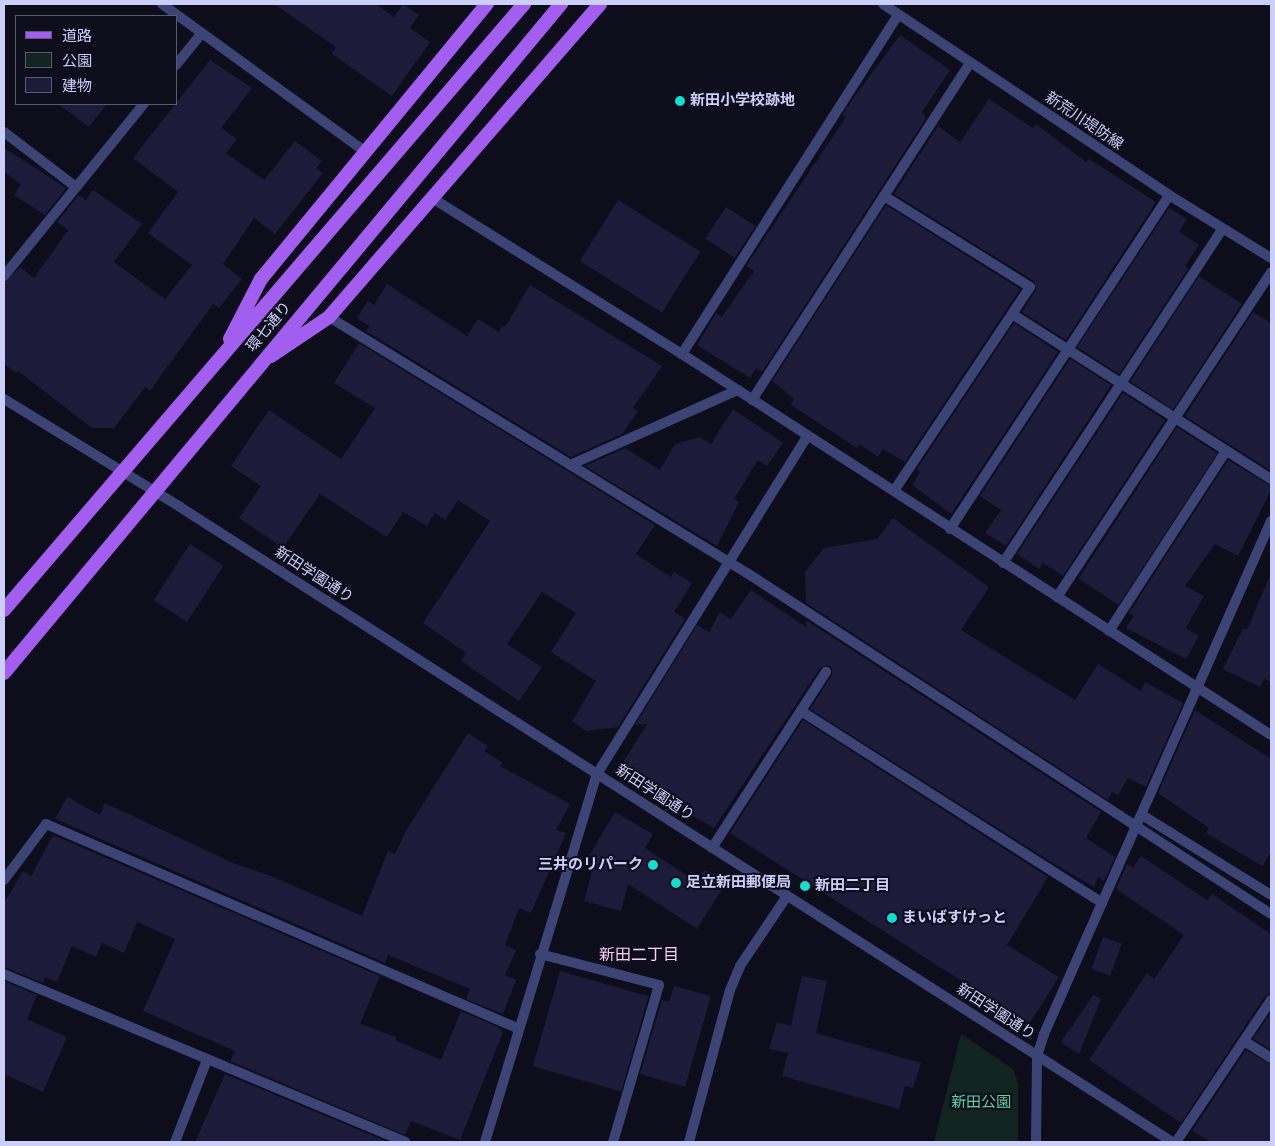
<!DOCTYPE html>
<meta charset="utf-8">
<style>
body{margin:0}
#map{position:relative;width:1275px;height:1146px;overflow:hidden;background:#0d0d1b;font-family:Roboto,"Noto Sans JP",sans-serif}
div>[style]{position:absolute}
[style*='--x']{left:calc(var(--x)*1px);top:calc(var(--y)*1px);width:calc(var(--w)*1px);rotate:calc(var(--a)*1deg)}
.green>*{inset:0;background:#112420}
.building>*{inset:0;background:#1c1b3a;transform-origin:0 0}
.service>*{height:10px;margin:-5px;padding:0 5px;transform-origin:5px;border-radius:5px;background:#3c4375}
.pedestrian>*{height:10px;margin:-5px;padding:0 5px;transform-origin:5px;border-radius:5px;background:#3c4375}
.minor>*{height:10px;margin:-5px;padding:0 5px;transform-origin:5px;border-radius:5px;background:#3c4375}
.tertiary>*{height:10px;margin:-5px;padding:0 5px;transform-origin:5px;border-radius:5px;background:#3c4375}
.primary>*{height:14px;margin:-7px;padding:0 7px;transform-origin:7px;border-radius:7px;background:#a25eef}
.dots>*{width:14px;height:14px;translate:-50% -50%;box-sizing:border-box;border:2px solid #0d0d1b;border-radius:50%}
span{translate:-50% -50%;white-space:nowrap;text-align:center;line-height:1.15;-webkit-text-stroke:4px #0d0d1b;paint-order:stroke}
.poi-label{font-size:15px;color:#cccefa;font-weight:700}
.left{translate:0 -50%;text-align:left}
.right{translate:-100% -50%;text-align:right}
.street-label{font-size:15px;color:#cccefa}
.park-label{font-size:15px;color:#60d1a3}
.neighbourhood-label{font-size:16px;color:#facef1}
.frame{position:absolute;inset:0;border:5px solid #cccefa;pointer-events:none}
.legend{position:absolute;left:15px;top:15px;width:162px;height:90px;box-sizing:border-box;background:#0d0d1b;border:1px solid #595a74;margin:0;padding:6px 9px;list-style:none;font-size:15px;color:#cccefa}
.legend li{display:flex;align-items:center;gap:10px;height:25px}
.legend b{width:25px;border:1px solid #595a74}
</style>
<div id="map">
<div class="green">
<div style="clip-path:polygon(961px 1034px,1013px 1069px,1018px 1083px,1018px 1142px,934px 1142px)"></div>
</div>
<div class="building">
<div style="clip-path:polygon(274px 4px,376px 4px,394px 17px,403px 4px,419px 15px,410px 28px,430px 42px,392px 96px,332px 54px,336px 47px)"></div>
<div style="clip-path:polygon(900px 35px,950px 70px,922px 112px,926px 118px,762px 372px,756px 368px,750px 378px,697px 345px,716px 313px,722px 317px,754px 271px,746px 266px,846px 117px,842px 115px,852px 100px)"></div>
<div style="clip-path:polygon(210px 60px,252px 88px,221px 128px,237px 139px,226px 153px,264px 180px,295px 141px,322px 161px,316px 168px,323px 173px,275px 234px,254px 218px,223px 264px,242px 279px,219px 308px,213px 304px,150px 391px,145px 387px,114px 428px,92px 428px,18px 371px,16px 373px,4px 364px,4px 283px,20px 267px,34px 278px,68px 230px,57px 222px,79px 195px,86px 200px,93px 190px,142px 224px,114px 262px,165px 299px,192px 265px,148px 233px,178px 192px,133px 158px)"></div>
<div style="clip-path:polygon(989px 99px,1033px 128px,1036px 124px,1086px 162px,1089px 159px,1156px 202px,1066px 340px,1022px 312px,1036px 290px,1034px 281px,894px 194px,938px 126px,960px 142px)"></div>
<div style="clip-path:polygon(58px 104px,107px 104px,89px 127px)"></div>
<div style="clip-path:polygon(4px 148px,66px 188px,45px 215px,14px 195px,21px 184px,4px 172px)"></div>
<div style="left:618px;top:200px;width:97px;height:72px;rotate:32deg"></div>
<div style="clip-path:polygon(886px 205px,1020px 289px,905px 462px,883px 449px,878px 457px,859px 444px,857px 448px,791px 405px,794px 399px,772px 381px)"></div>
<div style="left:726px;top:207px;width:35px;height:38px;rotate:33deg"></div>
<div style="clip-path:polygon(1169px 208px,1187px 219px,1179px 232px,1199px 245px,1185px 266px,1188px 269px,1119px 374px,1077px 347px)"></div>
<div style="left:1199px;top:276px;width:51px;height:126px;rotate:33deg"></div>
<div style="clip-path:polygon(387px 284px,467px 336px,478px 319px,499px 332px,502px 326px,505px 327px,530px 285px,662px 366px,633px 408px,638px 411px,622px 434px,571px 457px,366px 331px,369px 326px,357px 318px,368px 301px,374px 305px)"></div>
<div style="clip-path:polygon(1253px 312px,1271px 323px,1271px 471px,1185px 416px)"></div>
<div style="clip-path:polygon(1014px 323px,1058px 352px,951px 514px,912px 485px,920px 472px,917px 469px)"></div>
<div style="clip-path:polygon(359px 343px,655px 525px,636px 554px,671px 577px,674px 572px,692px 583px,674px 612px,685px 619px,618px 727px,586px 731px,572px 721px,596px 681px,551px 652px,576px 613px,542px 592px,507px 644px,542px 667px,519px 701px,461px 661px,466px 653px,423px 623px,490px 521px,458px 500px,445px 520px,435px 513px,427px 526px,403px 512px,387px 537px,320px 494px,283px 548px,239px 518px,261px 486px,231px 466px,269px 410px,341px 459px,375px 408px,334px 383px)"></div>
<div style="clip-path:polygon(1070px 359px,1111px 385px,1006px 546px,985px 533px,1001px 510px,980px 496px)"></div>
<div style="clip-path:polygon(1123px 393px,1165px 420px,1063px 576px,1043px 563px,1039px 569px,1017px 554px)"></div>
<div style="clip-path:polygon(733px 409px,783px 443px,767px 466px,758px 460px,734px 499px,739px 502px,717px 546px,585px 466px,625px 448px,660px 470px,675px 444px,700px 437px,711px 444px)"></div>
<div style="left:1177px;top:427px;width:48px;height:181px;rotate:33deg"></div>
<div style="clip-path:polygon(1228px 460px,1271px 486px,1271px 490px,1238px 556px,1215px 544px,1185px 586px,1204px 596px,1186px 628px,1199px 636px,1186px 659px,1126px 628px,1134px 616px,1129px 613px)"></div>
<div style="clip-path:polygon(893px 518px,989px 587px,961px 630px,1075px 700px,1098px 664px,1141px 691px,1145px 682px,1183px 703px,1146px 787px,1128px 778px,1118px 795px,1112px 792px,1108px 800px,806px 603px,805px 572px,824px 548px,877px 539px)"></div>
<div style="left:190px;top:544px;width:40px;height:67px;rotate:33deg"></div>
<div style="clip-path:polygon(1271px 573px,1271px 682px,1264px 679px,1260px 687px,1223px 669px,1243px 628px,1247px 630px)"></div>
<div style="clip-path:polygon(751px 590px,806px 627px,806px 620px,1101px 812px,1086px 838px,1115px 857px,1104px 881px,1098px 877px,1094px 887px,1056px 865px,810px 709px,832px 675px,832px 668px,827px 665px,820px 668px,714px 828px,668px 802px,672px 795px,622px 764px,647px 724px,635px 725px,697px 625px,709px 632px,720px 612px,731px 619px)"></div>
<div style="clip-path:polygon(1195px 710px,1271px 759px,1271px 852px,1262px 866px,1206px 833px,1209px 828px,1158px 793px)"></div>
<div style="clip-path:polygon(803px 720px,1048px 877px,1007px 945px,1059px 977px,1029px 1024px,730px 833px)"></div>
<div style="clip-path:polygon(468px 733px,488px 746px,484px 751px,503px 763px,500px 766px,570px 804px,556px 830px,566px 833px,531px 913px,519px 908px,505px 945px,516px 950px,505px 975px,516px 980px,503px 1014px,466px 999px,470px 989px,388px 955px,385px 963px,55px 819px,67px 797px,100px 815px,105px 803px,233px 863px,271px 876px,362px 916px,388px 851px,395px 854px,407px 829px)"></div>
<div style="clip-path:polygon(615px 812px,653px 834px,645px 848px,697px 882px,705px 870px,726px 883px,697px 929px,628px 884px,621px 911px,584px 901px,595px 860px,589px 856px)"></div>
<div style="clip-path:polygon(53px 835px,380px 976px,360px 1024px,396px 1037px,395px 1040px,441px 1060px,461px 1011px,498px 1027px,503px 1032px,460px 1140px,411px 1121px,405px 1135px,230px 1061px,235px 1051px,143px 1011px,175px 939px,137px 922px,124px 953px,102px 943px,96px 957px,72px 946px,57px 982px,45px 977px,43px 983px,4px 967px,4px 903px,23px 871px,31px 876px)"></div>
<div style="clip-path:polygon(1141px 856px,1207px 900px,1212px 894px,1271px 934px,1271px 993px,1265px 996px,1181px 1123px,1089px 1060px,1147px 973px,1154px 979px,1184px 935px,1116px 889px,1127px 864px,1133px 868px)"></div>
<div style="left:1103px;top:937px;width:20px;height:34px;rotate:20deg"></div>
<div style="left:560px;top:971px;width:92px;height:99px;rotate:16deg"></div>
<div style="clip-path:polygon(802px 976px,827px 981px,816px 1033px,921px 1063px,913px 1088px,905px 1086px,899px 1109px,782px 1076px,788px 1053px,769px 1049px,777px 1022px,791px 1026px)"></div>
<div style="clip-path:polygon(4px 981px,37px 995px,27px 1019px,67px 1037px,43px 1092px,4px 1074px)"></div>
<div style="clip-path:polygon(674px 986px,711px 996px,685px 1087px,640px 1074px,662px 1000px,669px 1002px)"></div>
<div style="clip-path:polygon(1093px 995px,1101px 999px,1079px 1054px,1061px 1042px)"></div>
<div style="clip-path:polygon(1271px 1012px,1271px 1050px,1253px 1039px)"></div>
<div style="clip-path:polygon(1246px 1050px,1271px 1065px,1271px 1142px,1211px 1142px,1192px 1131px)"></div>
<div style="clip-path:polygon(225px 1074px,388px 1142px,195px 1142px)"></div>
</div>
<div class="service">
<div style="--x:4;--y:132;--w:91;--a:37.4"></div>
<div style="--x:884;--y:196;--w:172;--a:31.9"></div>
<div style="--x:1030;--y:287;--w:245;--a:123.7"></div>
<div style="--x:1012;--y:314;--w:307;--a:32.5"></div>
<div style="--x:950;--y:529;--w:399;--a:-56.7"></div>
<div style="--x:1003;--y:563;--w:399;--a:-56.7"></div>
<div style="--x:1057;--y:597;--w:389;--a:-56.6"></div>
<div style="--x:1109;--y:631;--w:215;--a:-57"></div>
<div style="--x:801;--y:711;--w:357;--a:32.5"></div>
<div style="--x:1142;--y:815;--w:152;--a:31.8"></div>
<div style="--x:712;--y:848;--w:210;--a:-57.1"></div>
<div style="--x:689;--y:1142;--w:157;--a:-74.9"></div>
<div style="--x:730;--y:990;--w:26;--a:-67"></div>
<div style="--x:740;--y:966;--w:84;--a:-56.1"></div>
</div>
<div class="pedestrian">
<div style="--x:329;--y:317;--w:490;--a:31.5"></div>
<div style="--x:747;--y:573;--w:625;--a:33.05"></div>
</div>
<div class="minor">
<div style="--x:162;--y:4;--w:252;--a:36"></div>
<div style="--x:176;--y:65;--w:41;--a:-50.9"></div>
<div style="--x:432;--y:198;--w:295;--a:32"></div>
<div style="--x:682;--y:354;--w:701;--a:32.9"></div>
<div style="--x:4;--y:276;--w:222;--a:-50.9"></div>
<div style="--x:682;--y:354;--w:402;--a:-57.5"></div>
<div style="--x:752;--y:400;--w:401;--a:-57.1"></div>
<div style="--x:570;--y:465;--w:184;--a:-24.1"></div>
<div style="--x:4;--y:880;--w:70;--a:-53.1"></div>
<div style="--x:46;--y:824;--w:513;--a:23.42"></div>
<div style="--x:540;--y:954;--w:123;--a:14.6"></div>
<div style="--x:659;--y:985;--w:164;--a:106.3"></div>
<div style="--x:4;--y:974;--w:435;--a:22.7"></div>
<div style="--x:1244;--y:1041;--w:32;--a:32"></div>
<div style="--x:175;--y:1142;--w:88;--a:-68.7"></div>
<div style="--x:1036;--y:1142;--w:86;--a:-89.3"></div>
<div style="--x:1037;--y:1056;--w:23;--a:-72"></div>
<div style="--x:1044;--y:1034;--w:561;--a:-66.13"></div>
<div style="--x:1176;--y:1142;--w:171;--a:-56.2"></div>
</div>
<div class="tertiary">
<div style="--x:883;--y:4;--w:344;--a:33.7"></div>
<div style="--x:1169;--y:195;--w:120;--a:31.7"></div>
<div style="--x:4;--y:399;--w:206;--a:31.5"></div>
<div style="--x:180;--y:507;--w:1178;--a:32.62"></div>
<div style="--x:485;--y:1142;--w:385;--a:-73.1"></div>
<div style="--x:597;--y:774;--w:398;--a:-58.1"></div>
</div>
<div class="primary">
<div style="--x:230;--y:339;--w:68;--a:-62.7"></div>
<div style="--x:261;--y:279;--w:356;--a:-50.6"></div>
<div style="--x:271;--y:356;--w:70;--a:-33.9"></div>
<div style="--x:329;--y:317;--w:414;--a:-49.1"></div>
<div style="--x:4;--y:610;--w:799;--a:-49.37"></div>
<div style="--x:4;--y:673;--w:871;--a:-50.22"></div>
</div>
<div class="dots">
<div style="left:680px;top:101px;background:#16dcd0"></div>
<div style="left:653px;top:865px;background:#16dcd0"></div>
<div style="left:676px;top:883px;background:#16dcd0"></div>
<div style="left:805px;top:886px;background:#16dcd0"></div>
<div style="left:892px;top:918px;background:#16dcd0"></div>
</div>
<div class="poi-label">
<span class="left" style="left:690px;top:101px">新田小学校跡地</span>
<span class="right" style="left:643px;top:865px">三井のリパーク</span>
<span class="left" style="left:686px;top:883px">足立新田郵便局</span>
<span class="left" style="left:815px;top:886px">新田二丁目</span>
<span class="left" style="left:902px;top:918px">まいばすけっと</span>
</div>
<div class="street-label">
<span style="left:1084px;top:121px;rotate:34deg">新荒川堤防線</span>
<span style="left:269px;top:327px;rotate:-50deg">環七通り</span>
<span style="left:314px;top:575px;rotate:33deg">新田学園通り</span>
<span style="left:655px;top:793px;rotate:33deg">新田学園通り</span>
<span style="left:996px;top:1012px;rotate:33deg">新田学園通り</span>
</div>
<div class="park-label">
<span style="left:981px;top:1103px">新田公園</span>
</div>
<div class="neighbourhood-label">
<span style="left:639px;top:955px">新田二丁目</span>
</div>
<div class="frame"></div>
<ul class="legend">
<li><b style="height:6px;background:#a25eef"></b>道路</li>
<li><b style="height:14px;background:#112420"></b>公園</li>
<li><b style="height:14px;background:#1c1b3a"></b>建物</li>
</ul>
</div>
